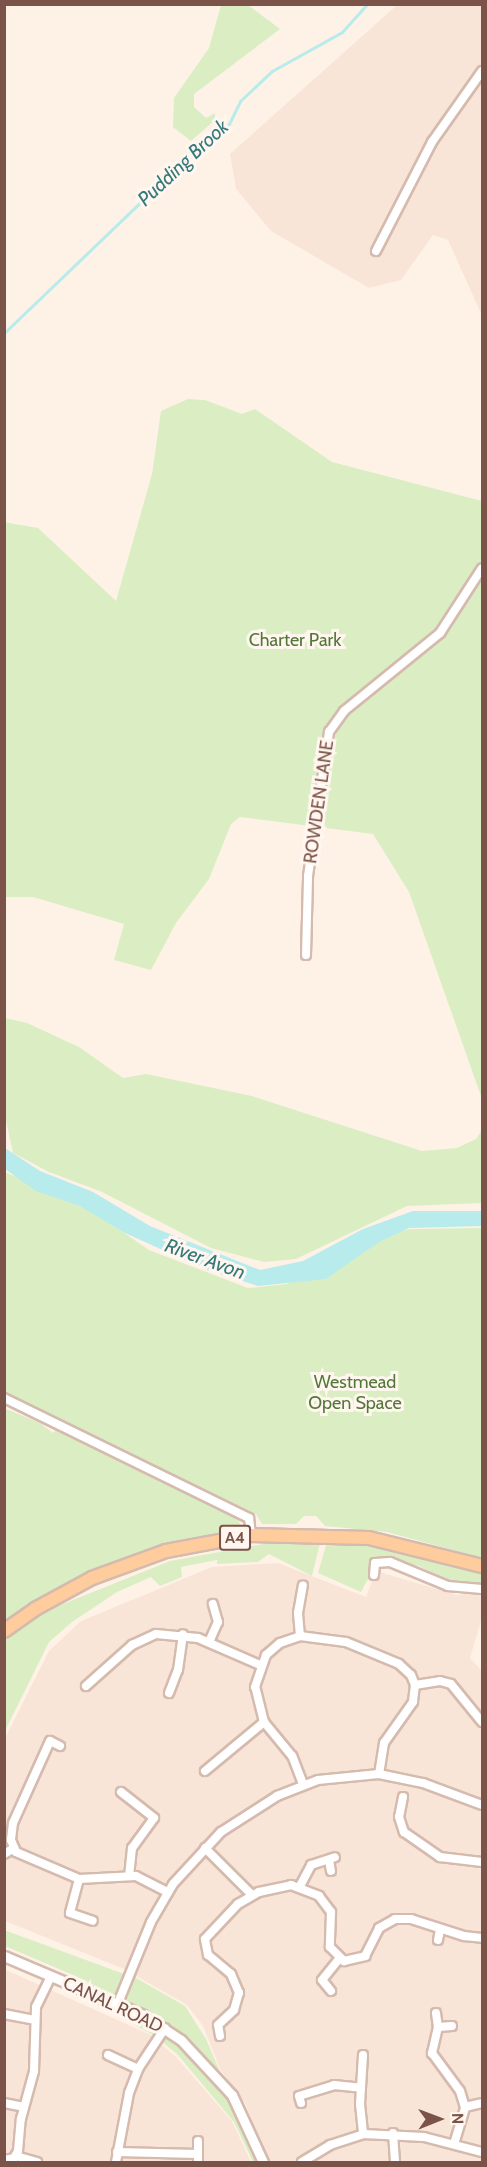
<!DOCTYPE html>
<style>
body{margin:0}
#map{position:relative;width:487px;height:2167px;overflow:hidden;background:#fef2e7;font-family:Cabin,sans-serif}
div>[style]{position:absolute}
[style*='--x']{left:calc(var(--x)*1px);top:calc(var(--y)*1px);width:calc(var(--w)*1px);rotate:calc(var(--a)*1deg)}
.residential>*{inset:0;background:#f9e5d7}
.green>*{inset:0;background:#dbeec3}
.water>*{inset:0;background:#b8ebeb}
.stream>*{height:3px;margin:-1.5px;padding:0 1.5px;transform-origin:1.5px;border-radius:1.5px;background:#b8ebeb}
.roads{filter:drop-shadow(2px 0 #d5baae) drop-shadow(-2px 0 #d5baae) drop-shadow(0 2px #d5baae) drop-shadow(0 -2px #d5baae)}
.minor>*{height:8px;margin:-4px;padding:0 4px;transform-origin:4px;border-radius:4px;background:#fff}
.tertiary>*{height:9px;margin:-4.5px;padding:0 4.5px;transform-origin:4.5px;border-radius:4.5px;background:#fff}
.primary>*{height:12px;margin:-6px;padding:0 6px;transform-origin:6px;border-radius:6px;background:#ffcd9d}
span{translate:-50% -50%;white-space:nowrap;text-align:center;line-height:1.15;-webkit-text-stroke:6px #fff7ef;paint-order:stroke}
.shield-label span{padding:2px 4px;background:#fff7ef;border:2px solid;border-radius:4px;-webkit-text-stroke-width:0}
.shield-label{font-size:16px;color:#7c5348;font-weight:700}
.park-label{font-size:18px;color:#537739}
.street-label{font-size:18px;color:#7c5348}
.water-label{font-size:20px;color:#36797b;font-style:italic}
.frame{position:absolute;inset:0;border:6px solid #7c5348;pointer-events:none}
.north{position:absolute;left:409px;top:2089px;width:60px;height:60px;-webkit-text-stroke:4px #fff7ef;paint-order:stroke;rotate:89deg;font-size:16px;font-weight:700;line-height:24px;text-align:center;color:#7c5348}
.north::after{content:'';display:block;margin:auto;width:21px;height:27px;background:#7c5348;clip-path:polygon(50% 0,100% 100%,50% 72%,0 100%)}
</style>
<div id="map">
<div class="residential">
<div style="clip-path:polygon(397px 5px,482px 5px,482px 316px,448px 240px,433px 235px,401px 280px,369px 288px,271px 231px,236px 189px,230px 154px)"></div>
<div style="clip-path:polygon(278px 1563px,366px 1597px,376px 1571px,457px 1595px,482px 1592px,482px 1618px,470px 1658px,482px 1671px,482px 2162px,267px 2162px,246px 2105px,220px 2069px,203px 2026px,187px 2005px,124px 1969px,5px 1921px,4px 1740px,49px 1651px,81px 1621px,212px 1567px)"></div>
<div style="clip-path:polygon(4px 1969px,151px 2035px,177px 2058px,232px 2121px,251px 2162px,5px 2162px)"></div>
</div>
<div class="green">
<div style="clip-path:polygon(221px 5px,248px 5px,280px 29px,194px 94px,194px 107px,206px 118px,215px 113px,215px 120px,191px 141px,173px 127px,174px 98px,209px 48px)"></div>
<div style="clip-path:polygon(188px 399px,205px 400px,242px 414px,255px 409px,332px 462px,482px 501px,482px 1099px,409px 892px,373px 834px,240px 817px,231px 824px,209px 879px,176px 923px,151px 970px,114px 960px,124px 924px,33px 897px,5px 897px,4px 522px,38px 528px,116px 601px,152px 474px,161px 411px)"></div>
<div style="clip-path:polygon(5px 1018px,27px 1023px,79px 1047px,123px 1078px,146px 1074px,252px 1096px,422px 1151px,457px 1148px,476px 1139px,482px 1130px,482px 1203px,407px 1206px,296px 1259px,264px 1262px,211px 1248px,102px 1192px,49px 1172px,13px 1153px,5px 1116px)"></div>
<div style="clip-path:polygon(4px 1172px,75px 1199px,149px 1250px,248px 1288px,287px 1284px,392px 1233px,410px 1229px,482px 1228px,482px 1558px,387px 1532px,325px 1526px,316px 1516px,304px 1516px,296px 1524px,262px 1524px,256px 1514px,5px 1393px)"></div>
<div style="clip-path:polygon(4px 1408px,40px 1423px,53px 1433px,58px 1427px,237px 1515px,242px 1530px,152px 1550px,96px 1571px,5px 1625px)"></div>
<div style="clip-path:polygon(274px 1542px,320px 1543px,312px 1576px,269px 1554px,258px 1562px,217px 1564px,217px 1560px,181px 1567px,182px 1577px,160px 1586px,151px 1577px,117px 1592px,72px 1622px,49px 1642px,5px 1731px,5px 1637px,48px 1610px,170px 1561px)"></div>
<div style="clip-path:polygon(327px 1542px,367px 1544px,482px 1572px,482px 1585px,454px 1583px,419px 1566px,380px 1557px,361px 1592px,318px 1573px)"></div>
<div style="clip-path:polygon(4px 1930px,138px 1979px,185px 2006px,206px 2039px,259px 2162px,253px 2162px,234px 2122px,177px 2054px,153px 2035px,82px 1997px,87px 1981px,5px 1946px)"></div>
</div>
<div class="water">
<div style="clip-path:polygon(5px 1148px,40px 1171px,93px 1192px,150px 1226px,260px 1270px,303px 1261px,363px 1229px,413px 1211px,482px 1211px,482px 1226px,409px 1228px,379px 1242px,326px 1279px,258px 1286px,207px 1270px,125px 1233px,80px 1206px,36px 1191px,5px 1169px)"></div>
</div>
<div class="stream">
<div style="--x:4;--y:333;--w:266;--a:-43.8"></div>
<div style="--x:196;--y:149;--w:37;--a:-34"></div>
<div style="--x:227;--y:128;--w:30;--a:-64"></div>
<div style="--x:240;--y:101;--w:44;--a:-43.2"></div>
<div style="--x:272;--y:71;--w:80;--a:-29.1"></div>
<div style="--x:342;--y:32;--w:38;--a:-48"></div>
</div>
<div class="roads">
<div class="minor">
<div style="--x:376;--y:251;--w:123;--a:-62.8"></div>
<div style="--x:432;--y:142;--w:87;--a:-54.8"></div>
<div style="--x:306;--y:955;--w:79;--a:-88.5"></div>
<div style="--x:308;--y:876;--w:146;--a:-81.7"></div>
<div style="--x:329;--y:732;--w:26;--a:-54"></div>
<div style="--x:344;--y:711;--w:124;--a:-39.1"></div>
<div style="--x:440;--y:633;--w:77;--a:-57.1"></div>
<div style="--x:4;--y:1398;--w:273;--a:26.1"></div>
<div style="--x:249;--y:1518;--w:17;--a:83"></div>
<div style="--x:374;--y:1575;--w:12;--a:-85"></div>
<div style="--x:375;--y:1563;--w:15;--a:-4"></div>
<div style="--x:390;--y:1562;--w:63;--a:22.5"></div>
<div style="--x:448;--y:1586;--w:34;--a:5"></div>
<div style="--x:300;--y:1636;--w:23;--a:-95"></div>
<div style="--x:298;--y:1613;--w:28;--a:-80"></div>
<div style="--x:209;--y:1642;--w:22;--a:-66"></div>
<div style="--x:218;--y:1622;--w:19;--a:-106"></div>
<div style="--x:415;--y:1685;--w:25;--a:-9"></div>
<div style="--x:440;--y:1681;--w:11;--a:15"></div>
<div style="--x:451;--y:1684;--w:49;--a:50.8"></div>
<div style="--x:86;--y:1686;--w:62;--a:-41.7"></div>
<div style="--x:132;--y:1645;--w:26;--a:-25"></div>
<div style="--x:156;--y:1634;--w:42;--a:5.4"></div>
<div style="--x:198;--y:1638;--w:68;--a:23.5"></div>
<div style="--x:169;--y:1693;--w:25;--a:-69"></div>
<div style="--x:178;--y:1670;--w:36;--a:-82"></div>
<div style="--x:60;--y:1746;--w:11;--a:-153"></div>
<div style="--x:50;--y:1741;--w:90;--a:114.3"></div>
<div style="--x:13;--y:1823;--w:17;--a:97"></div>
<div style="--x:11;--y:1840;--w:13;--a:67"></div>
<div style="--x:16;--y:1852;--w:69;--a:23.2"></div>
<div style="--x:79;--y:1879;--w:57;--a:-3"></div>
<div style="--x:136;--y:1876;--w:36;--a:27"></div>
<div style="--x:205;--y:1771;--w:77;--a:-39.7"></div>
<div style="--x:303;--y:1784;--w:30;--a:-111"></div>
<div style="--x:292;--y:1756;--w:44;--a:-129.5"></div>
<div style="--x:264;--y:1722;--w:36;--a:-104"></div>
<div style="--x:255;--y:1687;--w:34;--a:-71"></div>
<div style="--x:266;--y:1655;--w:18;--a:-41"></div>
<div style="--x:280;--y:1643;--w:21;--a:-19"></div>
<div style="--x:300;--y:1636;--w:46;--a:7.4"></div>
<div style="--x:346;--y:1642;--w:57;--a:22.5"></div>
<div style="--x:399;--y:1664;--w:16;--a:43"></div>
<div style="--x:411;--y:1675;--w:11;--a:68"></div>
<div style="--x:415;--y:1685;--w:17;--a:97"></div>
<div style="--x:413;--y:1702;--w:50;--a:125.3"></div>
<div style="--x:384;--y:1743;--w:31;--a:99"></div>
<div style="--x:121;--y:1792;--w:42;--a:38.2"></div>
<div style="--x:154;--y:1818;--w:37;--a:126"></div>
<div style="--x:132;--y:1848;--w:27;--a:96"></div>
<div style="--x:403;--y:1797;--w:20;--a:101"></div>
<div style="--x:399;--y:1817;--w:16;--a:72"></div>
<div style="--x:404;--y:1832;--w:44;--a:34.8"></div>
<div style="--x:440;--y:1857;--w:42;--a:6.8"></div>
<div style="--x:205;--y:1848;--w:66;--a:45"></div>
<div style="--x:4;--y:1854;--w:12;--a:-31"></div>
<div style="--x:329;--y:1860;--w:11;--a:80"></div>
<div style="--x:79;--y:1879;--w:35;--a:105"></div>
<div style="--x:70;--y:1913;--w:24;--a:19"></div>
<div style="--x:300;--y:1886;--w:24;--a:-62"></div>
<div style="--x:311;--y:1865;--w:25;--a:-18"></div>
<div style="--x:438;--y:1940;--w:10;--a:-79"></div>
<div style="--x:331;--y:1991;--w:14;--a:-129"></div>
<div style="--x:322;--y:1980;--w:27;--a:-51"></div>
<div style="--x:118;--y:2003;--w:87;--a:-67.8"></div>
<div style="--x:151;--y:1922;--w:44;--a:-59.9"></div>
<div style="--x:173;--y:1884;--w:71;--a:-47.3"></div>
<div style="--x:221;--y:1832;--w:67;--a:-32.7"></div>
<div style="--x:277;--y:1796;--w:44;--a:-21.3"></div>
<div style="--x:318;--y:1780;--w:61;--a:-5.6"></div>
<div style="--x:379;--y:1774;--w:45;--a:11.6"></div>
<div style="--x:423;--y:1783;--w:63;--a:20.4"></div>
<div style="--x:436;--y:2013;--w:14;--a:82"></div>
<div style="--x:438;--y:2027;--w:27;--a:103"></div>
<div style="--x:432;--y:2053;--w:47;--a:53.6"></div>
<div style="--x:460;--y:2091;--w:17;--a:73"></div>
<div style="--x:4;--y:2014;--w:31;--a:11"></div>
<div style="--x:438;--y:2027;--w:14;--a:-4"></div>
<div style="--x:220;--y:2036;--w:11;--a:-100"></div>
<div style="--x:218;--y:2025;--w:22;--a:-43"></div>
<div style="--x:234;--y:2010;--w:18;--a:-74"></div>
<div style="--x:239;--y:1993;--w:21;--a:-113"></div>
<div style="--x:231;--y:1974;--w:30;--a:-140"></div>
<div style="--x:208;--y:1955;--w:16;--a:-101"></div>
<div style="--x:205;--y:1939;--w:48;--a:-46.7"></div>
<div style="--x:238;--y:1904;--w:24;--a:-30"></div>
<div style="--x:259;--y:1892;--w:33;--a:-12"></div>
<div style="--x:291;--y:1885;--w:30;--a:21"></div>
<div style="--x:319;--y:1896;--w:20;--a:53"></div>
<div style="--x:331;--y:1912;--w:35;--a:92"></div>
<div style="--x:330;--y:1947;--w:20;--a:45"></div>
<div style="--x:344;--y:1961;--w:22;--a:-13"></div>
<div style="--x:365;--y:1956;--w:31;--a:-63"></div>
<div style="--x:379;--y:1928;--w:18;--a:-29"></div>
<div style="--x:395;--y:1919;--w:16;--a:0"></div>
<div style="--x:411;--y:1919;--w:56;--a:17.8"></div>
<div style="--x:464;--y:1936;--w:18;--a:6"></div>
<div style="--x:108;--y:2055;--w:33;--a:25"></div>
<div style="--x:363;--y:2055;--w:49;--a:93.5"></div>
<div style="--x:360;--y:2104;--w:30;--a:84"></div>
<div style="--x:4;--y:2103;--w:20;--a:11"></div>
<div style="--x:301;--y:2103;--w:7;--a:-106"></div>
<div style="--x:299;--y:2096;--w:37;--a:-17"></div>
<div style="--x:334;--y:2085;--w:27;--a:6"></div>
<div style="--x:393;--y:2133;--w:29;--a:86"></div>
<div style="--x:454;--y:2144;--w:39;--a:-73"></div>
<div style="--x:465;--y:2107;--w:17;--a:-13"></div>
<div style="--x:117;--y:2152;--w:81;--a:1.4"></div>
<div style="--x:198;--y:2154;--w:8;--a:90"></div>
<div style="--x:198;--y:2154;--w:13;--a:-90"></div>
<div style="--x:16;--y:2156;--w:22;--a:16"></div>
<div style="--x:4;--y:2160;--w:10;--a:-11"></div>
<div style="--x:14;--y:2158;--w:8;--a:-60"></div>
<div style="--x:18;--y:2151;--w:32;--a:-85"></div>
<div style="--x:21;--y:2119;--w:50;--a:-74.8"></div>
<div style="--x:34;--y:2071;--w:64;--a:-88.2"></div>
<div style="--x:36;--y:2007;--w:34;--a:-64"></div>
<div style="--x:116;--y:2162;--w:70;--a:-79.3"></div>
<div style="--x:129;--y:2093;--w:26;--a:-69"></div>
<div style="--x:138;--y:2069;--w:49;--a:-56.6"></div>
<div style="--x:302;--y:2162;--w:33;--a:-31"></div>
<div style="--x:330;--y:2145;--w:35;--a:-18"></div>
<div style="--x:363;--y:2134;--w:61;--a:2.8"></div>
<div style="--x:424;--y:2137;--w:60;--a:14.5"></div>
</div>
<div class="tertiary">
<div style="--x:4;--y:1956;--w:151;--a:23"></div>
<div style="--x:143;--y:2015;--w:45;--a:33.3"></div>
<div style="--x:181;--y:2040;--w:75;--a:47.2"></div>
<div style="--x:232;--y:2095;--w:74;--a:65.2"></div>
</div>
<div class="primary">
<div style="--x:4;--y:1631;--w:38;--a:-35"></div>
<div style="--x:35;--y:1609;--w:65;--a:-28.5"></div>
<div style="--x:92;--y:1578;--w:79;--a:-20"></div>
<div style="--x:166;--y:1551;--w:86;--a:-10.7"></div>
<div style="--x:251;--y:1535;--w:118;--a:1.5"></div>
<div style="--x:369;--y:1538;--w:116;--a:13.9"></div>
</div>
</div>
<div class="shield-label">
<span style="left:235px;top:1538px">A4</span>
</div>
<div class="park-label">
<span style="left:295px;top:640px">Charter Park</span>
<span style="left:355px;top:1393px">Westmead<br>Open Space</span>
</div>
<div class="street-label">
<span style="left:319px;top:802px;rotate:-82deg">ROWDEN LANE</span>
<span style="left:113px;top:2005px;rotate:25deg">CANAL ROAD</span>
</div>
<div class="water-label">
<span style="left:183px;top:163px;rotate:-43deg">Pudding Brook</span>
<span style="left:205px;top:1259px;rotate:20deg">River Avon</span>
</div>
<div class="frame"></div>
<div class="north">N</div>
</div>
